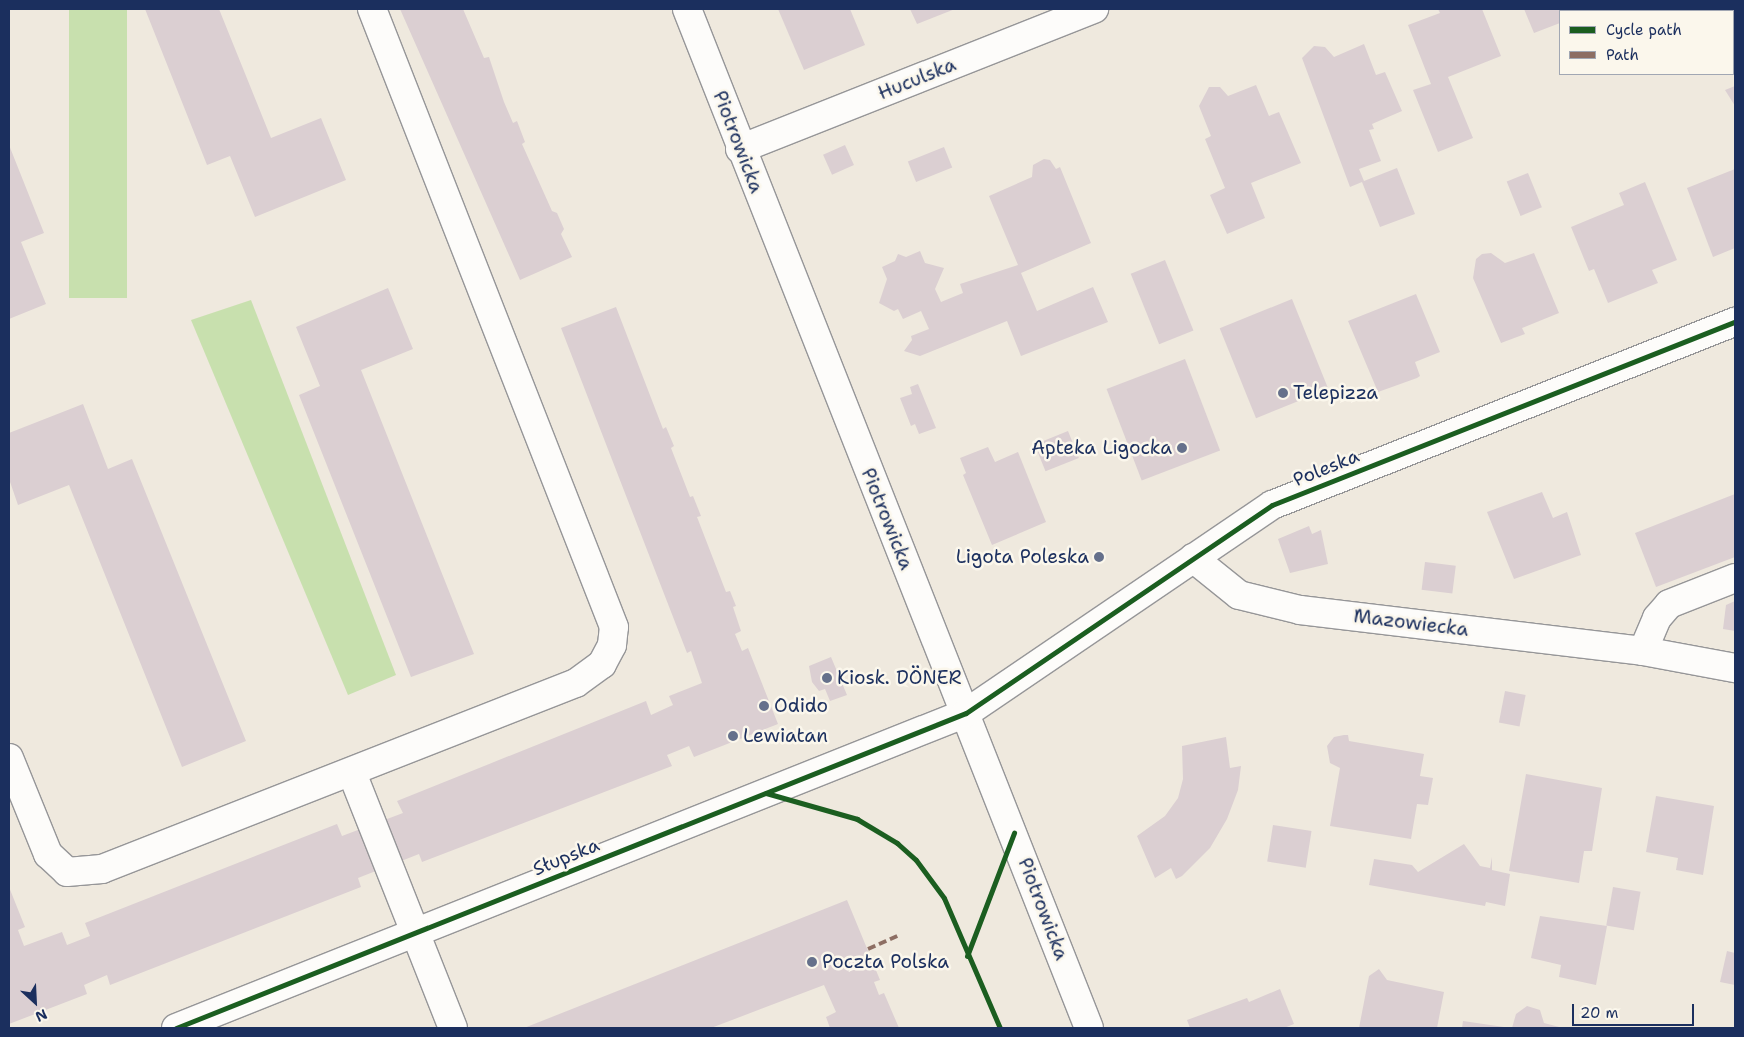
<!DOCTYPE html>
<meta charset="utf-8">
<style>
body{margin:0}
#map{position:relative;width:1744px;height:1037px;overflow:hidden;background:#efe9de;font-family:"Shantell Sans",sans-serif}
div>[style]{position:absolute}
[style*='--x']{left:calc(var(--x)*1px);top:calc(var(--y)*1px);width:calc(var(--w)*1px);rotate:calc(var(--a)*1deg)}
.green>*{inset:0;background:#c8e0ae;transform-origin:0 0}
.building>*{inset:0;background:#dbcfd2;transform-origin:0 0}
.roads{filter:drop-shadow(1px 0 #969698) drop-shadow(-1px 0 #969698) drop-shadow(0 1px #969698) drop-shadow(0 -1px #969698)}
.minor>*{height:28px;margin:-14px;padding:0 14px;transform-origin:14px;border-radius:14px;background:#fdfcfa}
.quiet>*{height:4px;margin-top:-2px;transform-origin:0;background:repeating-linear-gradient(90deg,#8d6e63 0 8px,transparent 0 12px)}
.cycleway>*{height:5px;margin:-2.5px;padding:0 2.5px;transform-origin:2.5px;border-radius:2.5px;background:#1b5e20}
.dots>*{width:14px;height:14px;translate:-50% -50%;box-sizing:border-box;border:2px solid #fbf7ec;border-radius:50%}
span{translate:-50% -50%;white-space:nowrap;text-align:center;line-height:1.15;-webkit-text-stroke:5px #fbf7ec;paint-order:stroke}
.street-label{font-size:19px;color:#1b2f5e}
.poi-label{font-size:19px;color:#1b2f5e}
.left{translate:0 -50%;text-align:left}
.right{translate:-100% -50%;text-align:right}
.frame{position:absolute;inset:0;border:10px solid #1b2f5e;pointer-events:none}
.legend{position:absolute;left:1559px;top:10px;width:175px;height:65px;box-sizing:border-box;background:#fbf7ec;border:1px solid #a1a7b3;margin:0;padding:6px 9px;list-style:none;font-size:15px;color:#1b2f5e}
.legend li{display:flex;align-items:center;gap:10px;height:25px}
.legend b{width:25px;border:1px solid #a1a7b3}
.north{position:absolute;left:10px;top:977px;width:50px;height:50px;-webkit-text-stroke:4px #fbf7ec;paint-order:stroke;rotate:155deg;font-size:14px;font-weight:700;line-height:20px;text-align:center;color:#1b2f5e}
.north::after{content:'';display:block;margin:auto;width:18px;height:22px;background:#1b2f5e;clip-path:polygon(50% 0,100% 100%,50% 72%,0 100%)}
.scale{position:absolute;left:1572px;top:1004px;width:122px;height:22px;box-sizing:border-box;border:2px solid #1b2f5e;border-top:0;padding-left:6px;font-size:15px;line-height:18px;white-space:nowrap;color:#1b2f5e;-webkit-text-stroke:4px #fbf7ec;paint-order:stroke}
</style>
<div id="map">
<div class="green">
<div style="left:69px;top:9px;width:58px;height:289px"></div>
<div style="clip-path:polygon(251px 300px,396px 675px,348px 695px,191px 320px)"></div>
</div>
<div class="building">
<div style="clip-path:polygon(145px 9px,219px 9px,271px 138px,321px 118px,346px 180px,255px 217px,230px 156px,207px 165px)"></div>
<div style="clip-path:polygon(400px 9px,463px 9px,484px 58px,489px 57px,504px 102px,513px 123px,517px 121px,525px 142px,522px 144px,552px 211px,557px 213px,564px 229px,561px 234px,572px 257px,520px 280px)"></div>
<div style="clip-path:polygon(778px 9px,850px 9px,865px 45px,804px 70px)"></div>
<div style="clip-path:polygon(910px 9px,955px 9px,917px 24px)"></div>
<div style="clip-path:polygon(1438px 9px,1482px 9px,1501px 56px,1448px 77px,1473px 138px,1438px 152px,1413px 90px,1431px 84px,1408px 25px,1440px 13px)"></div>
<div style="clip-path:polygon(1524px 9px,1594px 9px,1560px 11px,1560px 23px,1534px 33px)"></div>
<div style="clip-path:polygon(1707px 9px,1735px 9px,1735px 22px,1733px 23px,1733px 11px)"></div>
<div style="clip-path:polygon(1364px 44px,1376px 75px,1385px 72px,1402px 111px,1372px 124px,1374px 129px,1369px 130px,1381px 161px,1359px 169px,1364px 181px,1397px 168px,1415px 214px,1380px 227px,1362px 182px,1350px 187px,1302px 58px,1314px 46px,1325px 47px,1334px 57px)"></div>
<div style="clip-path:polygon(1256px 85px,1269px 116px,1279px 112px,1301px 163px,1251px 183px,1265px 218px,1227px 234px,1210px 195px,1225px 188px,1205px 139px,1211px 136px,1199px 106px,1209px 87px,1220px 87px,1228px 96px)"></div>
<div style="clip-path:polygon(1735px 86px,1735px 106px,1725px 90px)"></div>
<div style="clip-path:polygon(9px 145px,44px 233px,21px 242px,46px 304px,9px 319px)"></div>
<div style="left:845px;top:145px;width:22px;height:24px;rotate:66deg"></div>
<div style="left:944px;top:147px;width:22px;height:39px;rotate:68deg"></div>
<div style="clip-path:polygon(1044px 159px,1050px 160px,1056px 169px,1060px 167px,1091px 243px,1021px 273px,1037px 311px,1093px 287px,1108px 322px,1021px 356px,1007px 321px,920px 356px,904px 351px,912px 340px,911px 336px,929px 329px,921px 311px,903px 319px,898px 309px,894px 311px,879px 303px,887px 279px,882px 267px,895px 261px,898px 254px,906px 257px,920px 251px,925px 263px,944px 268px,935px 289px,941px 302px,963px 293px,960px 284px,1018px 265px,989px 196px,1032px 177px,1033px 165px)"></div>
<div style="clip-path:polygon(1735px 169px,1735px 248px,1713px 257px,1687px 188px)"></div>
<div style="left:1528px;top:173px;width:37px;height:23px;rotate:68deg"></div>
<div style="clip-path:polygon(1645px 182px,1677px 260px,1652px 270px,1658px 283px,1608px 303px,1594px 269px,1589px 271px,1571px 227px,1624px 205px,1619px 193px)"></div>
<div style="clip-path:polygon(1491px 253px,1505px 263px,1534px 253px,1559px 313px,1522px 328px,1525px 334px,1501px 343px,1473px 278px,1476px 259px,1482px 254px)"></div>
<div style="left:1165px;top:260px;width:76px;height:37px;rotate:68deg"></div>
<div style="clip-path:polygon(388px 288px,413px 349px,361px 370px,474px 654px,411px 677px,299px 395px,320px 386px,296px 327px)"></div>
<div style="clip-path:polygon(1416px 294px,1440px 352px,1415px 362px,1420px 376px,1417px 378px,1378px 392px,1348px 321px)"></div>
<div style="left:1292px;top:299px;width:97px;height:78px;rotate:68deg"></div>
<div style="clip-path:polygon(616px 307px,663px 429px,666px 427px,674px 446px,671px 448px,690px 497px,693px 496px,701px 516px,697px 517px,726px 592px,730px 591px,736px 606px,733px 607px,741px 631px,735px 634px,742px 651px,748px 648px,778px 724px,694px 757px,689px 746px,667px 755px,672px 766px,422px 862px,419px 854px,358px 878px,361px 887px,110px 985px,107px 975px,84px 985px,87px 994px,9px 1024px,9px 887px,25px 927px,18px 930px,24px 946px,62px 932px,67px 945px,90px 936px,85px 923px,337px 824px,342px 836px,403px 813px,397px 801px,646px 701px,651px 715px,673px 705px,669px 696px,702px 683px,691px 651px,687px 653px,561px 328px)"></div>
<div style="left:1185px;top:359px;width:98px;height:84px;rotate:69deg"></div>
<div style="clip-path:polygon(918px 384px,936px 428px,919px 434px,915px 424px,911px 426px,900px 398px,912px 394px,910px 387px)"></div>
<div style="clip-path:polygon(83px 404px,108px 469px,132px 459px,246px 741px,182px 767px,69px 485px,18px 505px,9px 479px,9px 433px)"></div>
<div style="left:1068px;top:431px;width:29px;height:36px;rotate:68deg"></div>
<div style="clip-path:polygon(988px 447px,995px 462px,1018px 452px,1046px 522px,992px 545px,963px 475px,966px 473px,960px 458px)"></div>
<div style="clip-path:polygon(1542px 492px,1553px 518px,1567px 512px,1581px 555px,1514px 579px,1487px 512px)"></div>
<div style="clip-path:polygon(1735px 494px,1735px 557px,1656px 587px,1635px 533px)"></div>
<div style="clip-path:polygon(1309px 526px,1312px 534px,1321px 530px,1328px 564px,1290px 573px,1278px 539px)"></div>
<div style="left:1425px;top:562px;width:31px;height:28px;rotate:7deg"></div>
<div style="clip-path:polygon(1735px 601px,1735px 631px,1723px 629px,1726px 605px)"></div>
<div style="clip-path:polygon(831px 657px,847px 695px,830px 701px,825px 689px,819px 691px,812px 682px,809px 666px)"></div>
<div style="left:1505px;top:691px;width:21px;height:32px;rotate:11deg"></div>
<div style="clip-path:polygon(1344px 735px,1348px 735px,1349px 741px,1424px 754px,1420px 776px,1433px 778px,1428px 805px,1417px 804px,1411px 839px,1330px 826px,1340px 768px,1330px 763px,1327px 746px,1334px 737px)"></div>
<div style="clip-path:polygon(1226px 737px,1230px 768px,1241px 766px,1238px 790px,1227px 819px,1210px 848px,1182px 876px,1176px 879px,1171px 868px,1155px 878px,1137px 836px,1165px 816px,1178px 798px,1183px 779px,1182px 746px)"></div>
<div style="clip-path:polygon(1526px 774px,1602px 788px,1592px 851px,1584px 851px,1579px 883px,1509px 871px)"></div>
<div style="clip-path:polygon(1656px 796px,1714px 806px,1703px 875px,1676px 870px,1678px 858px,1646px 852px)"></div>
<div style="left:1273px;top:825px;width:39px;height:37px;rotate:9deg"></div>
<div style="clip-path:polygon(1464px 844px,1480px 866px,1490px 868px,1492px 857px,1492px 870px,1510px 874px,1505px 906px,1486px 902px,1485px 906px,1369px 885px,1374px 859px,1412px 865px,1418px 872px)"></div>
<div style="left:1613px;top:887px;width:28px;height:39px;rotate:10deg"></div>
<div style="clip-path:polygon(847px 900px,880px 980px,874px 982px,879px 995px,884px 993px,899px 1028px,830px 1028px,826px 1017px,836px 1012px,824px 985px,711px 1028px,524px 1028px)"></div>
<div style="clip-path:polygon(1540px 916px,1607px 926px,1596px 985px,1559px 977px,1561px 965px,1531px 958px)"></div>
<div style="clip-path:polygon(1727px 951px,1735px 953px,1735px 985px,1720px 982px)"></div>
<div style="clip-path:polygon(1379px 969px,1387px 980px,1444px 992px,1437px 1028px,1359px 1028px,1369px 976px)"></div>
<div style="clip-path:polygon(1280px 989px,1294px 1024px,1284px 1028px,1190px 1028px,1187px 1020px,1247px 998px,1249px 1002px)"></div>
<div style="clip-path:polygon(1527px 1006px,1540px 1010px,1544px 1023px,1563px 1028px,1512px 1028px,1516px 1014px)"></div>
<div style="clip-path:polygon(1463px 1021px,1504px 1027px,1504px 1028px,1462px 1028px)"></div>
</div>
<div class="roads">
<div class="minor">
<div style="--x:687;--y:9;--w:1095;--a:68.47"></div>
<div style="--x:740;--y:149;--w:381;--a:-21.6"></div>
<div style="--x:1193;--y:558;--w:59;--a:38.8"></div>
<div style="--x:1239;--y:595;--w:63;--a:13.8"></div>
<div style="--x:1300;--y:610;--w:345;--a:6.8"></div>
<div style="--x:1643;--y:651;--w:94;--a:10.5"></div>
<div style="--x:1643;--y:651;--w:36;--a:-67"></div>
<div style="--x:1657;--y:618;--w:18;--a:-49"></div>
<div style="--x:1669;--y:604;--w:71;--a:-21.5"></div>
<div style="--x:9;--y:758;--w:104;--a:67.9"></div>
<div style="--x:48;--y:854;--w:26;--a:43"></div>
<div style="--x:67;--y:872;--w:35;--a:-5"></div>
<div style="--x:102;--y:869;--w:509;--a:-21.43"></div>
<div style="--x:576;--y:683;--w:32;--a:-36"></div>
<div style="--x:602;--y:664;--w:21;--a:-62"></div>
<div style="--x:612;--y:645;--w:18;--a:-84"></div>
<div style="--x:614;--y:627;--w:664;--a:-111.38"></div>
<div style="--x:352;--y:773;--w:274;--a:68.4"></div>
<div style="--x:176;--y:1028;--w:850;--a:-21.74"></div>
<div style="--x:966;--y:713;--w:370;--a:-34.2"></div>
<div style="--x:1272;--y:505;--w:498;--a:-21.6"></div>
</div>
</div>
<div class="quiet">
<div style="--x:868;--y:949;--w:32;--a:-24"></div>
</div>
<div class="cycleway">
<div style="--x:766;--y:793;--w:95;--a:15.9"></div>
<div style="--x:857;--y:819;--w:47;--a:31"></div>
<div style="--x:897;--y:843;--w:25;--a:42"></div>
<div style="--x:916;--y:860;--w:47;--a:53.6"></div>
<div style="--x:944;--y:898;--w:142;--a:66.7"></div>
<div style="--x:967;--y:956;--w:132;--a:-69.1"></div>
<div style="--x:176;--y:1028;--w:850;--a:-21.74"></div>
<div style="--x:966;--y:713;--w:370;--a:-34.2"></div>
<div style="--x:1272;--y:505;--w:498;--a:-21.6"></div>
</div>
<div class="dots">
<div style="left:1283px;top:393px;background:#65708b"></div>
<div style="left:1182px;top:448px;background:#65708b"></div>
<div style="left:1099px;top:557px;background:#65708b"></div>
<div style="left:827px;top:678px;background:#65708b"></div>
<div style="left:764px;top:706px;background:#65708b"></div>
<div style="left:733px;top:736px;background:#65708b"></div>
<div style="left:812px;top:962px;background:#65708b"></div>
</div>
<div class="street-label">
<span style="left:917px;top:79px;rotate:-22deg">Huculska</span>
<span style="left:738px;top:142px;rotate:69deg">Piotrowicka</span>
<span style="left:1326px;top:468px;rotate:-22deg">Poleska</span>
<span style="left:887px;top:519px;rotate:68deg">Piotrowicka</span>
<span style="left:1411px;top:623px;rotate:7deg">Mazowiecka</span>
<span style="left:566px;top:857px;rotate:-22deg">Słupska</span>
<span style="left:1043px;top:909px;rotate:69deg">Piotrowicka</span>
</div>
<div class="poi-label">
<span class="left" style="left:1293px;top:393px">Telepizza</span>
<span class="right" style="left:1172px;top:448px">Apteka Ligocka</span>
<span class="right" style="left:1089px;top:557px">Ligota Poleska</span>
<span class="left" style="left:837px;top:678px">Kiosk. DÖNER</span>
<span class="left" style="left:774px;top:706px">Odido</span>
<span class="left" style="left:743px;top:736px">Lewiatan</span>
<span class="left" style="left:822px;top:962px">Poczta Polska</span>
</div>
<div class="frame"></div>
<ul class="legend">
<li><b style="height:6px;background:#1b5e20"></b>Cycle path</li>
<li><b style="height:6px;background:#8d6e63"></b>Path</li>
</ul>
<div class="north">N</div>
<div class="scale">20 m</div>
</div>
